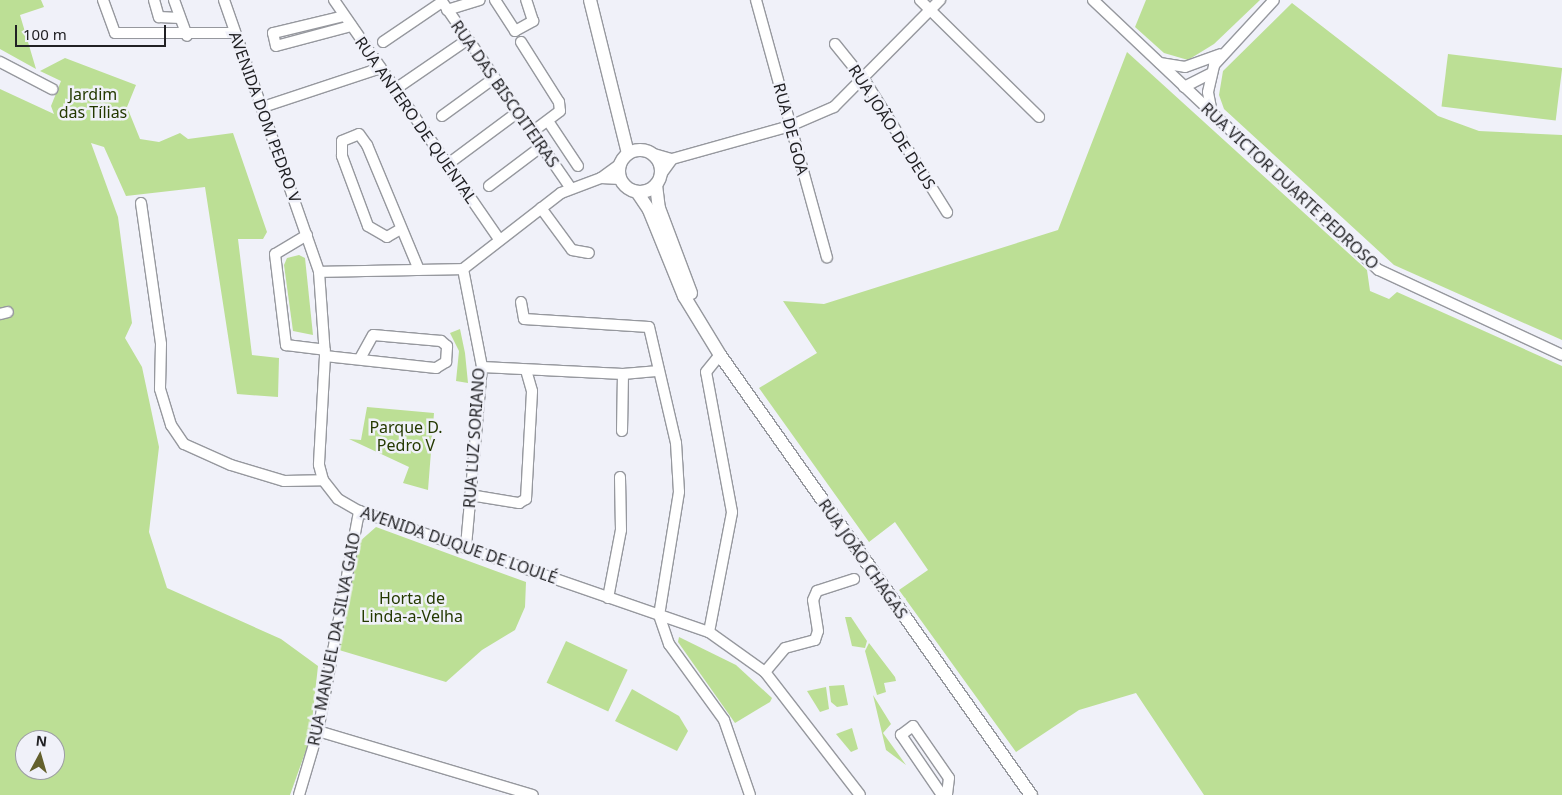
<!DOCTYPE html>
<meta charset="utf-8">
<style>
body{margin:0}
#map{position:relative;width:1562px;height:795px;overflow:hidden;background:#f0f1f9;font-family:"Noto Sans",sans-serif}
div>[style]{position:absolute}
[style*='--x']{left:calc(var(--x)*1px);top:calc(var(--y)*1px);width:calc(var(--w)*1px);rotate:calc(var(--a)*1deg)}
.green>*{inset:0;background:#bcdf95;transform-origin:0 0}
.roads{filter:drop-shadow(1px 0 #96989e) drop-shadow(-1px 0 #96989e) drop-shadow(0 1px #96989e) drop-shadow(0 -1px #96989e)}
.minor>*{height:10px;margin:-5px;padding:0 5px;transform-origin:5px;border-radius:5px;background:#fff}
.tertiary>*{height:12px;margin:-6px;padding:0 6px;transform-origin:6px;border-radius:6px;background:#fff}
.tertiary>.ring{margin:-6px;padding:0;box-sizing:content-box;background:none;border:12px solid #fff;border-radius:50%}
span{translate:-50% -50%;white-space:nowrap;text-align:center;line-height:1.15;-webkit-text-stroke:5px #f0f1f9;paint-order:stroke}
.park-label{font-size:16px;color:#243900}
.street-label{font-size:16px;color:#212124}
.north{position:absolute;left:15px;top:730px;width:50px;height:50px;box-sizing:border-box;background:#f0f1f9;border:1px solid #9d9ea4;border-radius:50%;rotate:6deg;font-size:14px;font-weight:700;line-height:20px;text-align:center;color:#212124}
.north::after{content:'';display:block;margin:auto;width:18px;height:22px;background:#63602d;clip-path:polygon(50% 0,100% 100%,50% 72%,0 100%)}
.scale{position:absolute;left:15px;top:25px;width:151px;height:22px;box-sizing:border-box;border:2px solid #212124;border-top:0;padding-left:6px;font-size:15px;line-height:18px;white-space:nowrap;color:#212124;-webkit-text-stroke:4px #f0f1f9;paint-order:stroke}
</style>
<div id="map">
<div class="green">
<div style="clip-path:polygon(0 0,41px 0,44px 7px,20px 15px,36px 69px,0 49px)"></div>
<div style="clip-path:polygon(1146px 0,1260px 0,1214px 44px,1188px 60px,1164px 53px,1135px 27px)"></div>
<div style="clip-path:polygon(1292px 3px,1438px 116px,1479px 131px,1562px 135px,1562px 340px,1394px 265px,1224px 109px,1219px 95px,1223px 71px)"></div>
<div style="clip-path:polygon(1127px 52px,1367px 270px,1370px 291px,1389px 299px,1397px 292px,1562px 366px,1562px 795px,1204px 795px,1136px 693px,1079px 710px,1016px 752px,899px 590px,928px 570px,895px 522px,869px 542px,759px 388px,817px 353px,783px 301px,824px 304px,1058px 230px)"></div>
<div style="left:1448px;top:54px;width:115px;height:53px;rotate:7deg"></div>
<div style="clip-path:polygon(evenodd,65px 58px,136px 85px,127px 107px,140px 139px,159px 142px,180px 133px,188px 139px,233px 133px,267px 232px,263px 239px,238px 239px,252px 355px,279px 358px,278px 397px,237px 394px,205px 187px,126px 196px,104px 147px,91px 143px,118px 217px,132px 323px,125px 338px,142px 367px,159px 447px,149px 532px,167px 588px,281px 639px,318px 666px,310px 739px,290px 795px,0 795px,0 89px,54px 114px,51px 106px,61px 81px,40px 71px,65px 58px,25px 740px,55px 740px,55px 770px,25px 770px,25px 740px)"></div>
<div style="clip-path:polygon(299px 255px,305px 258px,313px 335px,293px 331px,284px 265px,287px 258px)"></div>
<div style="clip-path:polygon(460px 329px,465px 353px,468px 383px,456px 381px,459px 351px,450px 333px)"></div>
<div style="clip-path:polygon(367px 407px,434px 413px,428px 490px,403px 483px,409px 467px,349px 439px,361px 440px)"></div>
<div style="clip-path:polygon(376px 527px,526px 582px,525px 607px,515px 630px,482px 650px,446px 682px,339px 650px,359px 542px)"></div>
<div style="clip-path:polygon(845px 617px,851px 617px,867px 641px,865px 648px,852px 646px)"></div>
<div style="clip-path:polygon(679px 637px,736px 665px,772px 698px,770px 702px,735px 723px,678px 642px)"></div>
<div style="left:566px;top:641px;width:68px;height:46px;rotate:25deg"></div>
<div style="clip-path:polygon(869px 643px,895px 677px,896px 681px,884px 683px,886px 692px,877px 695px,865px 651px)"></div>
<div style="clip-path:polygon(844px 685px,848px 705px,837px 707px,831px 702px,829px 686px)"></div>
<div style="clip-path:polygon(826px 687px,829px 709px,820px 712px,807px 691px)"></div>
<div style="clip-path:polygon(632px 689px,679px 716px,688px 731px,677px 751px,615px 721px)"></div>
<div style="clip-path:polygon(873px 695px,891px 724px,883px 733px,906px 765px,886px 750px)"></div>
<div style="clip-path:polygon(852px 728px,858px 749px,851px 752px,836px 734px)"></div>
</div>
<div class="roads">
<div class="minor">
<div style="--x:103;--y:0;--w:35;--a:70"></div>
<div style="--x:115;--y:33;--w:120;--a:0"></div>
<div style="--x:154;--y:0;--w:18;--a:74"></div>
<div style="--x:159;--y:17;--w:21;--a:3"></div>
<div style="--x:174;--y:0;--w:38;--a:70"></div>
<div style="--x:224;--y:0;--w:288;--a:70.7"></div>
<div style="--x:319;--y:272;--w:84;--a:85.9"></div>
<div style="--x:325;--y:356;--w:109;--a:93.2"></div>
<div style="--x:319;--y:465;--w:16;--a:75"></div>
<div style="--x:323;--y:480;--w:24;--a:52"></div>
<div style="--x:338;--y:499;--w:24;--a:30"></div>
<div style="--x:359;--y:511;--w:370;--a:19.1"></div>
<div style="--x:709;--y:632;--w:69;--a:35.5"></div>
<div style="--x:765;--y:672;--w:155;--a:52.3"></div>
<div style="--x:334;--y:0;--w:290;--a:55.4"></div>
<div style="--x:441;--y:0;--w:227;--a:55.4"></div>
<div style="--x:495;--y:0;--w:37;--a:57"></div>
<div style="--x:515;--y:31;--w:21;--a:-29"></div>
<div style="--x:533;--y:21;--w:22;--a:-108"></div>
<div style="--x:756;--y:0;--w:267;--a:74.6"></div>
<div style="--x:920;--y:0;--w:167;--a:44.5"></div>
<div style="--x:1093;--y:0;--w:393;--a:43.4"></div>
<div style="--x:1379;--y:270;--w:202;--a:24.9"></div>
<div style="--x:447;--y:10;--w:34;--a:-17"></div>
<div style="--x:344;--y:16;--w:73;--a:166.5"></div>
<div style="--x:273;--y:33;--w:13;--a:77"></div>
<div style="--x:276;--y:46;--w:78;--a:-14.9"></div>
<div style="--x:383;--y:42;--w:71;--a:-34.1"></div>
<div style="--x:521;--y:42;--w:71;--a:57.7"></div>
<div style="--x:559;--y:102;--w:9;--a:84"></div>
<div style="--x:560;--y:111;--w:35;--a:143"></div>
<div style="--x:835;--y:44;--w:48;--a:51"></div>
<div style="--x:865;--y:81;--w:155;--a:58"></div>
<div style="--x:0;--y:62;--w:59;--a:27.4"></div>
<div style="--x:1160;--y:63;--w:25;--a:9"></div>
<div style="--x:1185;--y:67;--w:37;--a:-20"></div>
<div style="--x:1184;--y:87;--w:29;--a:-27"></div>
<div style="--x:397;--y:88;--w:85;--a:-34.4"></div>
<div style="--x:263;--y:107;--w:124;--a:-18.3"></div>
<div style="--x:1212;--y:113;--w:21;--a:-101"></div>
<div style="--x:1208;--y:92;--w:28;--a:-77"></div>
<div style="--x:1214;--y:65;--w:88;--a:-47.3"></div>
<div style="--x:442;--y:116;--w:63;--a:-36"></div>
<div style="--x:548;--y:121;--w:54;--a:56.3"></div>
<div style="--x:654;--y:154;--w:19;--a:16"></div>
<div style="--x:672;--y:159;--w:123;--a:-15.6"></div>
<div style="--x:790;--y:126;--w:48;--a:-23.4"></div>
<div style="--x:834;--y:107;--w:151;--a:-45.3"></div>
<div style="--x:448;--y:164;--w:87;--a:-36.6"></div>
<div style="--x:662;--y:173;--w:17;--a:-54"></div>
<div style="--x:601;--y:178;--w:19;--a:3"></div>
<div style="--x:489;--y:186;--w:66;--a:-37"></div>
<div style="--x:141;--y:203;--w:142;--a:81.9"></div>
<div style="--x:161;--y:344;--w:45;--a:91.3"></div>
<div style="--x:160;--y:389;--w:38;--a:73"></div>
<div style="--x:171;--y:425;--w:23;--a:56"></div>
<div style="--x:184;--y:444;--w:51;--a:24.1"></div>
<div style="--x:231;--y:465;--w:55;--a:16.8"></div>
<div style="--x:284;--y:481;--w:39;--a:-1"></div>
<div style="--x:541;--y:208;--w:52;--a:53.6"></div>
<div style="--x:572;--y:250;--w:17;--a:10"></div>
<div style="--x:399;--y:230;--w:14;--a:150"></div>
<div style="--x:387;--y:237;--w:22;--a:-150"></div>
<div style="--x:368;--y:226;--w:75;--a:-110.4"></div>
<div style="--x:342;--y:156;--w:15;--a:-90"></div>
<div style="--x:342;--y:141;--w:18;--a:-22"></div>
<div style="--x:359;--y:134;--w:14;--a:54"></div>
<div style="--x:367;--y:145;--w:135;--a:67.4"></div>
<div style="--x:307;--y:235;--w:37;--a:149"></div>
<div style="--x:275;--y:254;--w:92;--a:83.1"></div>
<div style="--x:286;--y:345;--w:39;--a:7"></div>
<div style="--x:463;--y:269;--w:100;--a:79"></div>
<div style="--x:482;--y:367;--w:182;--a:95.1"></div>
<div style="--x:319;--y:272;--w:144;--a:-1.2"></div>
<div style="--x:463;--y:269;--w:124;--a:-37.8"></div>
<div style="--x:561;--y:193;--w:43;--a:-20.6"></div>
<div style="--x:601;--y:178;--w:22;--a:-36"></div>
<div style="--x:521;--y:302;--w:17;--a:80"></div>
<div style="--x:524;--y:319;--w:125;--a:3.7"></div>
<div style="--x:649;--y:327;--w:119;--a:76.9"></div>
<div style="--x:676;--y:443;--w:49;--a:86.5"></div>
<div style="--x:679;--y:492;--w:125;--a:99.2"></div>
<div style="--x:659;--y:615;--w:31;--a:71"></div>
<div style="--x:669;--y:644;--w:94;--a:54.1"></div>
<div style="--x:724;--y:720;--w:79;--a:70.9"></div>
<div style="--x:0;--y:314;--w:8;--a:-14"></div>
<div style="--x:325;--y:356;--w:112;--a:6.2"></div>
<div style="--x:436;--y:368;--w:12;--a:-31"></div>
<div style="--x:446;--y:362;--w:16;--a:-86"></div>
<div style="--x:447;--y:346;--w:8;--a:-140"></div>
<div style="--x:441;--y:341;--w:68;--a:-175"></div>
<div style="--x:373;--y:335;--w:26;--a:119"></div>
<div style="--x:482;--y:367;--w:141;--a:2.8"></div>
<div style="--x:623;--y:374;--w:36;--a:-5"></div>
<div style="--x:622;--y:431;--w:57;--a:-89"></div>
<div style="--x:470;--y:495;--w:50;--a:9.3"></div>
<div style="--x:519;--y:503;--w:8;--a:-30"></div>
<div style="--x:526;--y:499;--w:108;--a:-86.8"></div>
<div style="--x:532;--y:391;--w:22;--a:-106"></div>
<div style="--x:608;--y:598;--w:69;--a:-79.2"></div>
<div style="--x:621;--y:530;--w:53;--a:-91.1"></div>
<div style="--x:709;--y:632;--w:122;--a:-79.1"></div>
<div style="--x:732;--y:512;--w:142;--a:-100.5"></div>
<div style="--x:706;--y:372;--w:22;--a:-51"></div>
<div style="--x:765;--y:672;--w:31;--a:-50"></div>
<div style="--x:785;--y:648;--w:31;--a:-15"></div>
<div style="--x:815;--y:640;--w:9;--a:-72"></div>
<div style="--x:818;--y:631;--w:31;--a:-99"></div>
<div style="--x:813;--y:600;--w:10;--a:-66"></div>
<div style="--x:817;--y:591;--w:39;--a:-18"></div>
<div style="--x:318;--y:731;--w:224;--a:16.6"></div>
<div style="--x:299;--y:795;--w:67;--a:-73.5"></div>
<div style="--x:318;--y:731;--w:224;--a:-79.4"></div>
<div style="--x:942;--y:795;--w:73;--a:-124.3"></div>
<div style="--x:901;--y:735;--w:15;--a:-37"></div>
<div style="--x:913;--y:726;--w:63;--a:55.3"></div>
<div style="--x:949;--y:778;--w:17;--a:97"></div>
</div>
<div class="tertiary">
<div style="--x:590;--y:0;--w:158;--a:76.1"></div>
<div class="ring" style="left:619px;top:150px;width:30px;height:30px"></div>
<div style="--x:656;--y:185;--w:23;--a:83"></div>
<div style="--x:659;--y:208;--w:91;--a:69.4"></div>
<div style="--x:637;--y:192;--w:22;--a:56"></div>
<div style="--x:649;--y:210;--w:93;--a:67.9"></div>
<div style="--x:684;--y:296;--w:69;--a:58.6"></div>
<div style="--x:720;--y:355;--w:539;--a:54.75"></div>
</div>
</div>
<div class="park-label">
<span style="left:93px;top:103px">Jardim<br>das Tílias</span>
<span style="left:406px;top:436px">Parque D.<br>Pedro V</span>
<span style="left:412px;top:607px">Horta de<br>Linda-a-Velha</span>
</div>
<div class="street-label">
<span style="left:505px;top:94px;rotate:55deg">RUA DAS BISCOITEIRAS</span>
<span style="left:265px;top:117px;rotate:70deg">AVENIDA DOM PEDRO V</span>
<span style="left:416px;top:120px;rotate:55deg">RUA ANTERO DE QUENTAL</span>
<span style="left:892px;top:127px;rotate:57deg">RUA JOÃO DE DEUS</span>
<span style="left:791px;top:129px;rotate:75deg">RUA DE GOA</span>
<span style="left:1290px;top:186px;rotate:43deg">RUA VICTOR DUARTE PEDROSO</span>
<span style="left:474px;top:438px;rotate:-86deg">RUA LUZ SORIANO</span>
<span style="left:459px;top:545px;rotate:19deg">AVENIDA DUQUE DE LOULÉ</span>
<span style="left:863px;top:559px;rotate:55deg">RUA JOÃO CHAGAS</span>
<span style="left:334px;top:639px;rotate:-79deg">RUA MANUEL DA SILVA GAIO</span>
</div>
<div class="north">N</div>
<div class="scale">100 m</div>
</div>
